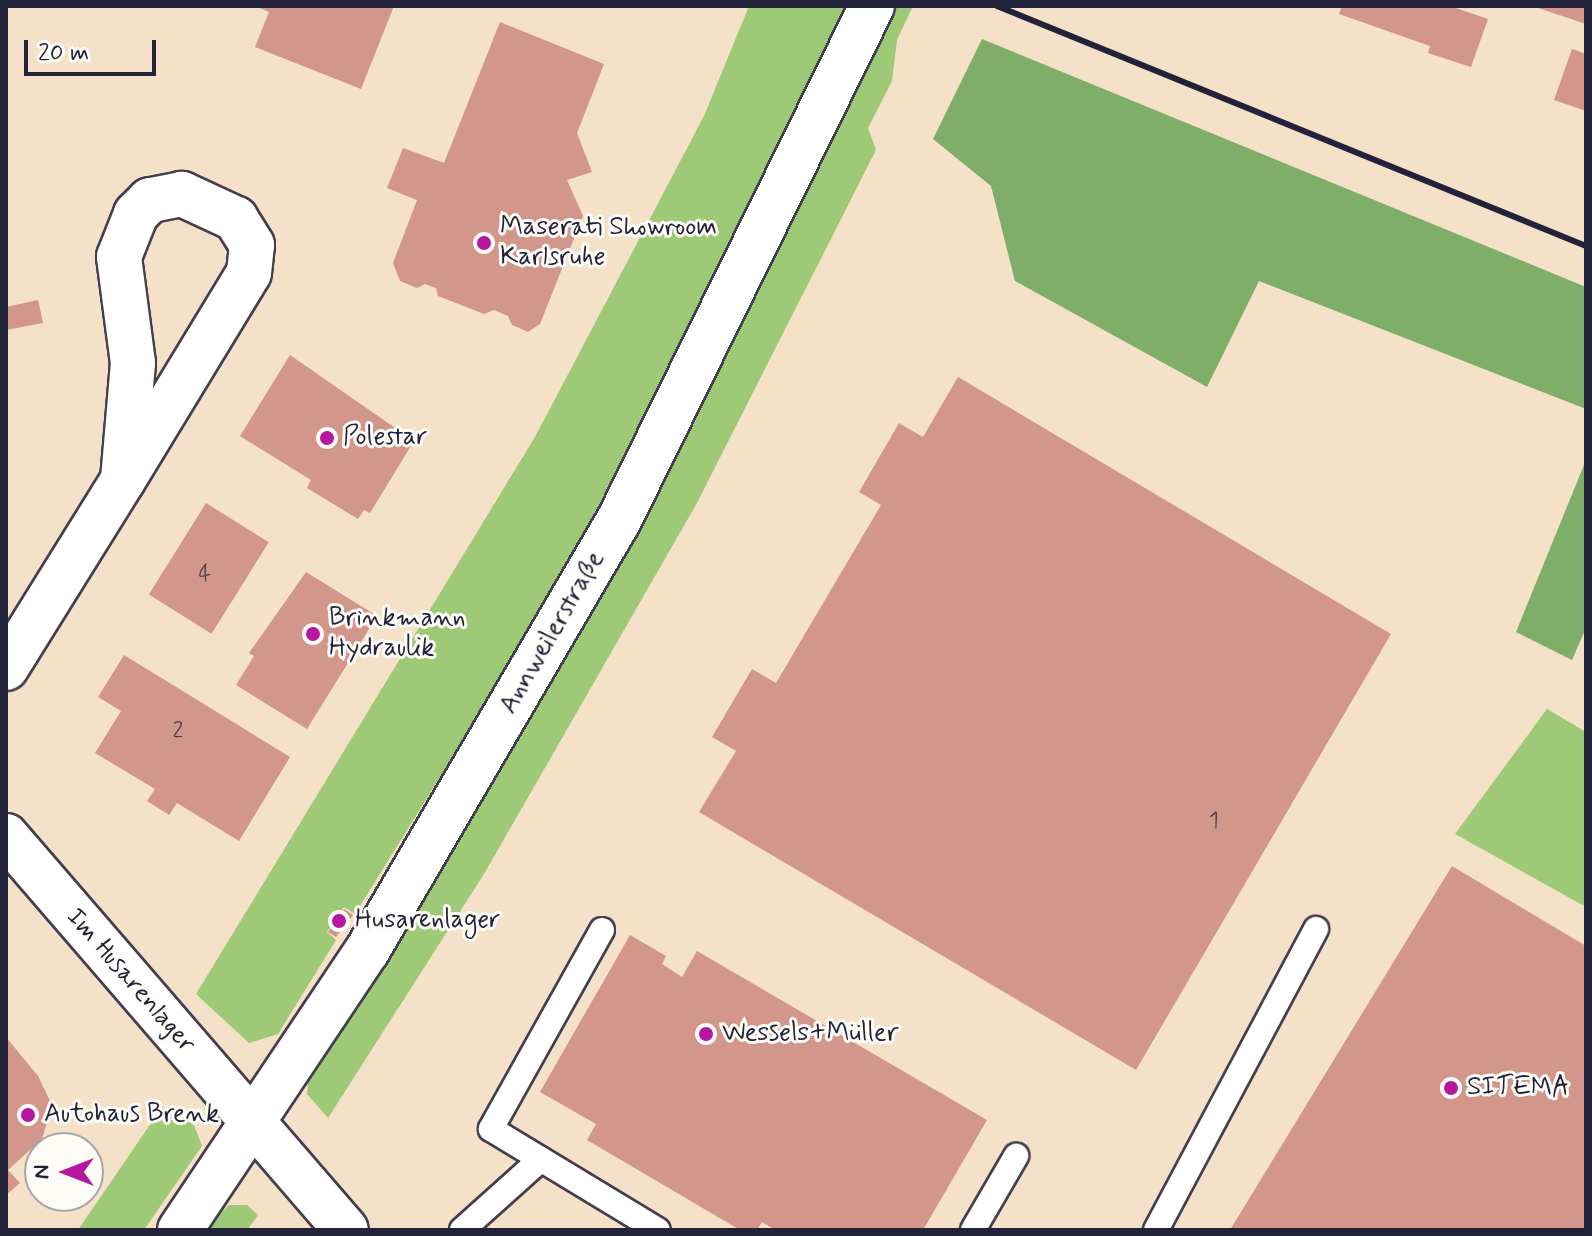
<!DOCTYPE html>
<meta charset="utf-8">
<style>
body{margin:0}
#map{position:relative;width:1592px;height:1236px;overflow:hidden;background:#f4e1c7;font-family:Mynerve,sans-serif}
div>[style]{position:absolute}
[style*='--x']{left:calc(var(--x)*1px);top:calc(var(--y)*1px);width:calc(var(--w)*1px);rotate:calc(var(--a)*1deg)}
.green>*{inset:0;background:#9eca77}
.forest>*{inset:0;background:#7eae68}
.building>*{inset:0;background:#d2968a;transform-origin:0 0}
.roads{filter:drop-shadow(2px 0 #423f50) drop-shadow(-2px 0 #423f50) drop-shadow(0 2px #423f50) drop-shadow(0 -2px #423f50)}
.service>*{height:24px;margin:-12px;padding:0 12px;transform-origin:12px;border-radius:12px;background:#fff}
.minor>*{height:44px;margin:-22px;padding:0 22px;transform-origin:22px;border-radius:22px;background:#fff}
.tertiary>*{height:44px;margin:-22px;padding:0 22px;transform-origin:22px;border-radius:22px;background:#fff}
.rail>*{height:6px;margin:-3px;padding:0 3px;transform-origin:3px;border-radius:3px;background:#22223b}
.dots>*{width:22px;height:22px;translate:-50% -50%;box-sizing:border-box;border:4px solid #fdfcf7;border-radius:50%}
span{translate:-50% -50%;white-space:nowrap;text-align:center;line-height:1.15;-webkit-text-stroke:6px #fdfcf7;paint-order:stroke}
.number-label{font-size:22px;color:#4e3f4f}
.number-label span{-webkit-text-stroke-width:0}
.poi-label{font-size:26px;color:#22223b}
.left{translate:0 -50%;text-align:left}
.street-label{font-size:26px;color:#22223b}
.frame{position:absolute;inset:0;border:8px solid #22223b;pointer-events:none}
.north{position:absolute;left:24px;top:1132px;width:80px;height:80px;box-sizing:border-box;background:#fdfcf7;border:2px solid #a5a5ac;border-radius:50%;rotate:270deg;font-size:22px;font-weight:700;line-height:32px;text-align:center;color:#22223b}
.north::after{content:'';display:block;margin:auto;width:28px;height:36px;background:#b5179e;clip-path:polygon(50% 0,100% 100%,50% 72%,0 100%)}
.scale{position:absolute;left:24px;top:40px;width:132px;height:36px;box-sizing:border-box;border:4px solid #22223b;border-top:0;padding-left:10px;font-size:24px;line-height:28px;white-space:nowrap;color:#22223b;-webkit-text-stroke:6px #fdfcf7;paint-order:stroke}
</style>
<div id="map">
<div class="green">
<div style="clip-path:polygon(749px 6px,846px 6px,765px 186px,587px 540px,355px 914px,344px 907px,327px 932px,336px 940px,278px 1034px,249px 1043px,196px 994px,535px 437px,704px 116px)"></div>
<div style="clip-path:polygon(896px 6px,913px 6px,897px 40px,892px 81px,868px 128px,876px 150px,697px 503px,484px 874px,328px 1118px,307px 1094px,309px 1070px,526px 717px,683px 446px)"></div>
<div style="clip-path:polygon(1547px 709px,1586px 732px,1586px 907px,1455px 834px)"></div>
<div style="clip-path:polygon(162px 1107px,194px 1125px,202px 1146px,144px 1230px,78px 1230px)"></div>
<div style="clip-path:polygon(229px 1205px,247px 1205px,258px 1215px,247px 1230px,202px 1230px)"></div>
</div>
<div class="forest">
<div style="clip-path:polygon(982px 39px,1586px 287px,1586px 409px,1259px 281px,1207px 387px,1015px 281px,991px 186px,933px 139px)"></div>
<div style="clip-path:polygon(1586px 460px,1586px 628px,1572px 660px,1516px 632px)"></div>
</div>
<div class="building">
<div style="clip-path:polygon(255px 6px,394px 6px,361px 89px,255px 47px,269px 12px)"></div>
<div style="clip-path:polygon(1342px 6px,1450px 6px,1488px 19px,1471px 67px,1428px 53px,1430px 46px,1339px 14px)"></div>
<div style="clip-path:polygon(1586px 6px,1586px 24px,1535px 7px,1535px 6px)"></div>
<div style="clip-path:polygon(500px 22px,604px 64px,577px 133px,592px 172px,567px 180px,583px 216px,540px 324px,528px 332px,512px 325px,508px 316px,494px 310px,484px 314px,438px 296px,436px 288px,425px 284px,417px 288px,400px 281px,393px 263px,417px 200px,387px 188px,403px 148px,444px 163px)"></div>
<div style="clip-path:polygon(1572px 49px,1586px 54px,1586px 111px,1554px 100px)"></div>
<div style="clip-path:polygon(38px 300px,43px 323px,6px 330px,6px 307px)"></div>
<div style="clip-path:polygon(290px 355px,414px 441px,370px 513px,364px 510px,358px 519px,307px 488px,311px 480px,240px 436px)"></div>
<div style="clip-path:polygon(958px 377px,1391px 634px,1136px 1070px,699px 812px,736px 751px,712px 737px,752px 669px,776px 683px,881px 505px,859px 492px,899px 423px,923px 437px)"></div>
<div style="left:206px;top:503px;width:74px;height:108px;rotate:32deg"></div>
<div style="clip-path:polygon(306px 572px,377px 616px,307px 729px,236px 685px,254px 656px,249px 653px)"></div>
<div style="clip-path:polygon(124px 655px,290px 757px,239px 841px,177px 803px,169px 815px,147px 801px,155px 789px,95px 753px,121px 711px,98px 697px)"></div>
<div style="clip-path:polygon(1452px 866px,1586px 946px,1586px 1230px,1230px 1230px)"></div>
<div style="clip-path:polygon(344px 909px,353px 915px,336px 937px,328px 932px)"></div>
<div style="clip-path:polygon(630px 935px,666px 956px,662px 964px,682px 977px,697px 951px,987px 1120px,923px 1230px,775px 1230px,762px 1222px,757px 1230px,740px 1230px,587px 1140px,596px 1124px,540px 1092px)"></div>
<div style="clip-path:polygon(6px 1037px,38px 1076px,52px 1105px,42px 1139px,8px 1170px,20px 1183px,6px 1195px)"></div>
</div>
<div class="roads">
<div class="service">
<div style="--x:602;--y:930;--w:228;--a:119.2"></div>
<div style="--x:491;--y:1129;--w:195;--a:31.2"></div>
<div style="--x:462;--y:1230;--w:106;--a:-41.9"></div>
<div style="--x:973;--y:1230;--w:86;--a:-59.8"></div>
<div style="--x:1156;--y:1230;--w:341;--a:-62"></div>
</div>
<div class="minor">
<div style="--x:6;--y:668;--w:221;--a:-58.1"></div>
<div style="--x:123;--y:480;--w:242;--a:-58.7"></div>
<div style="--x:249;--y:273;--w:28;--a:-84"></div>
<div style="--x:252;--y:245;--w:31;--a:-122"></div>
<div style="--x:236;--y:219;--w:60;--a:-155.2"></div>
<div style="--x:182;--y:194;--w:33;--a:169"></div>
<div style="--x:150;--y:200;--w:20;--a:135"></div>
<div style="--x:136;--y:214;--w:46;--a:111.6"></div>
<div style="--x:119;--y:257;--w:107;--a:82.5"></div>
<div style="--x:133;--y:363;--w:117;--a:94.9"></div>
<div style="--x:6;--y:836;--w:520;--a:49.21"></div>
</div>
<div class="tertiary">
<div style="--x:180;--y:1230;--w:336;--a:-56.2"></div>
<div style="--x:367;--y:951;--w:497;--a:-59.7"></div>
<div style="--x:618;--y:522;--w:575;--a:-63.79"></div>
</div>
</div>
<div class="rail">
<div style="--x:997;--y:6;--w:636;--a:22.17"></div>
</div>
<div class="dots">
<div style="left:484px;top:243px;background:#b5179e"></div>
<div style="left:327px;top:438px;background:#b5179e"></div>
<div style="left:313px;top:634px;background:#b5179e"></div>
<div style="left:339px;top:921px;background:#b5179e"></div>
<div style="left:706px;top:1034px;background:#b5179e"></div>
<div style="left:1451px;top:1088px;background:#b5179e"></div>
<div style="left:28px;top:1115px;background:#b5179e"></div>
</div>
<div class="number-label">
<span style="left:205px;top:575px">4</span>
<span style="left:178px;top:732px">2</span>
<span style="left:1214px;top:822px">1</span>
</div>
<div class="poi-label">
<span class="left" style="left:500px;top:243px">Maserati Showroom<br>Karlsruhe</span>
<span class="left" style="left:343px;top:438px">Polestar</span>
<span class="left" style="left:329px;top:634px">Brinkmann<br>Hydraulik</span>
<span class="left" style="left:355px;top:921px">Husarenlager</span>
<span class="left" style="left:722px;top:1034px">Wessels+Müller</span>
<span class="left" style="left:1467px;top:1088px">SITEMA</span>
<span class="left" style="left:44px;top:1115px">Autohaus Brenk</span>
</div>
<div class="street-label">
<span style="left:553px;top:633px;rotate:-60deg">Annweilerstraße</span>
<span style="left:130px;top:981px;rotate:49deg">Im Husarenlager</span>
</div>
<div class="frame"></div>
<div class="north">N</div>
<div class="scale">20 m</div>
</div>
